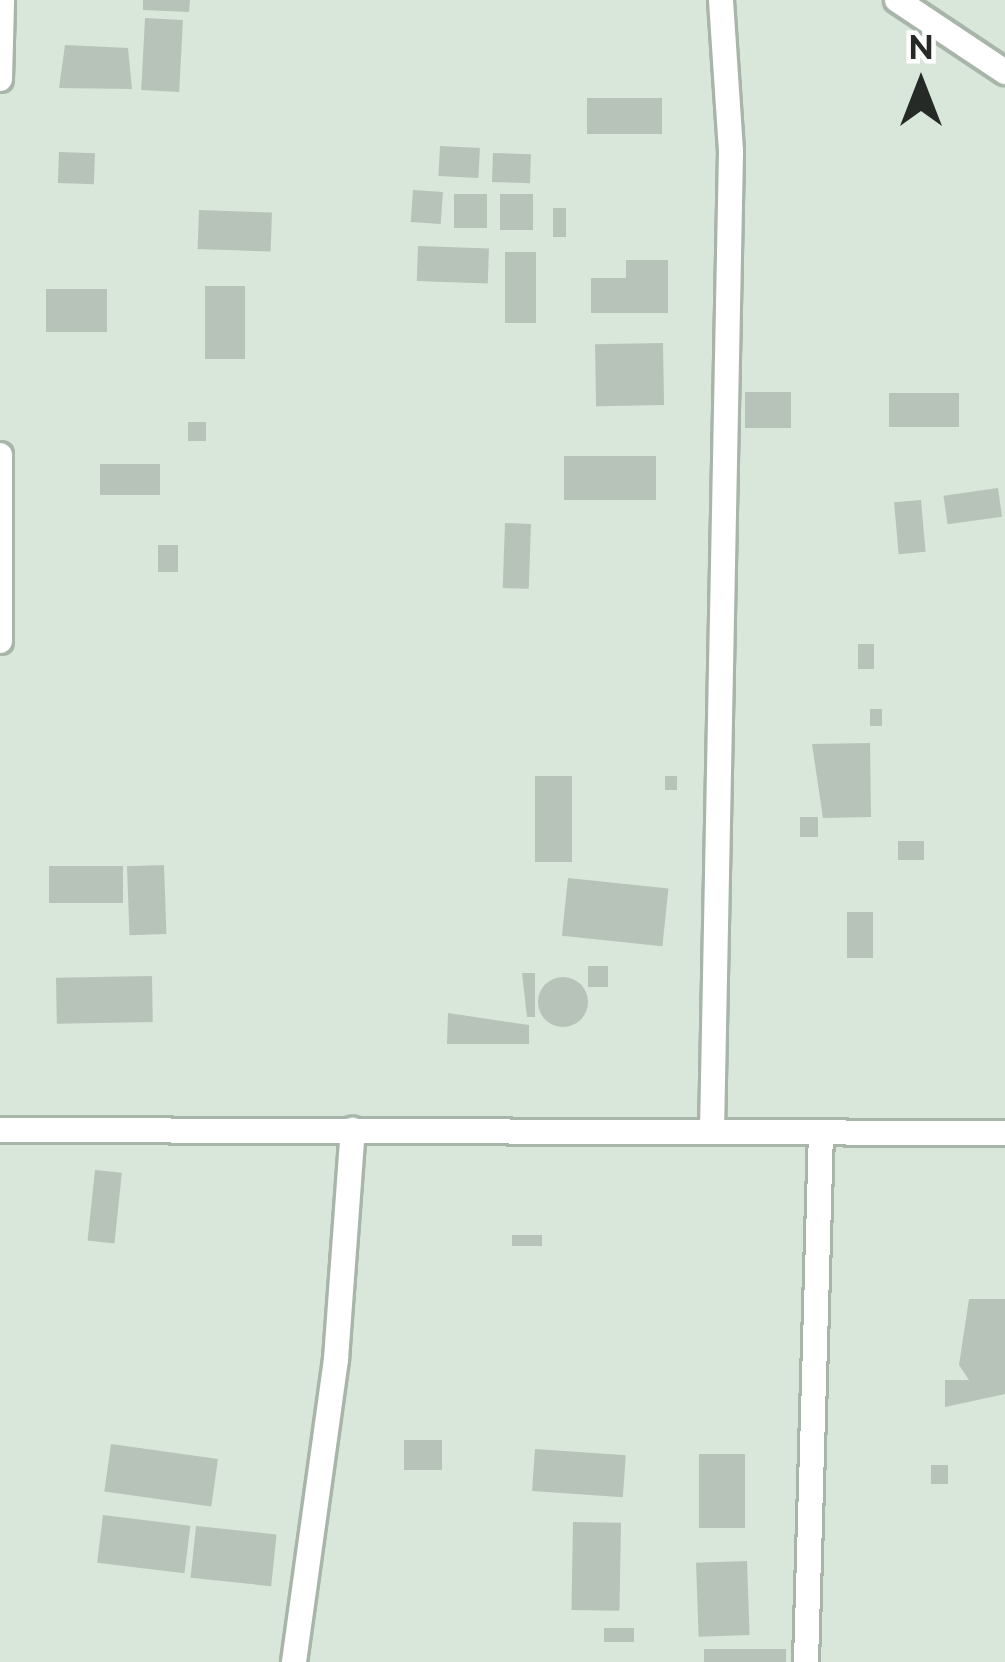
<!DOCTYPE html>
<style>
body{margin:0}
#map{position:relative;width:1005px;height:1662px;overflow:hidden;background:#d9e6da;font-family:Raleway,sans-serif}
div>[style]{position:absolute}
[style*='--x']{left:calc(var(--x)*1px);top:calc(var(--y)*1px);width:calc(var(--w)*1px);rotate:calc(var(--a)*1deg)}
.building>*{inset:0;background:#b7c3b8;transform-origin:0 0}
.round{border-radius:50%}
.roads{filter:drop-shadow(3px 0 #a8b5a9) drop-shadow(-3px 0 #a8b5a9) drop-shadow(0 3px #a8b5a9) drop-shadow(0 -3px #a8b5a9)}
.minor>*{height:24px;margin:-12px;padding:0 12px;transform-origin:12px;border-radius:12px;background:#fff}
span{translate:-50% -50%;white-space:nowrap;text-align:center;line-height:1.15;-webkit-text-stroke:10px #fff;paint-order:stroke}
.north{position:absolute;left:861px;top:24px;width:120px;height:120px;-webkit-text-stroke:9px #fff;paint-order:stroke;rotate:0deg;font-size:33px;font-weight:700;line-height:48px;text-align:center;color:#262a26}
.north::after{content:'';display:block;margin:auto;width:42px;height:54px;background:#262a26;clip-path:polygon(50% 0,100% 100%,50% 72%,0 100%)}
</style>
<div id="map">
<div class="building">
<div style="clip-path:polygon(143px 0,190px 0,189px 12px,143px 10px)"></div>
<div style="left:145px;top:18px;width:38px;height:72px;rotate:3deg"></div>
<div style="clip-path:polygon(65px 45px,128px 48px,132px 89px,59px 88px)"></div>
<div style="left:662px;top:98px;width:36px;height:75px;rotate:90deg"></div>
<div style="left:440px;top:146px;width:40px;height:30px;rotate:3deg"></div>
<div style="left:59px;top:152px;width:36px;height:31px;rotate:2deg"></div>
<div style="left:493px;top:153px;width:38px;height:29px;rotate:2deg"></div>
<div style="left:413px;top:190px;width:30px;height:32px;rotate:4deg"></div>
<div style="left:454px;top:194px;width:33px;height:34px"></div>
<div style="left:500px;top:194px;width:33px;height:36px"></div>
<div style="left:553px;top:208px;width:13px;height:29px"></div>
<div style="left:199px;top:210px;width:73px;height:39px;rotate:2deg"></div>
<div style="left:418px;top:246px;width:71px;height:35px;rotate:2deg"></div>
<div style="left:505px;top:252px;width:31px;height:71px"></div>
<div style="clip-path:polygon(626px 260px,668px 260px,668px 313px,591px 313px,591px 278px,626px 278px)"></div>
<div style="left:205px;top:286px;width:40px;height:73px"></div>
<div style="left:46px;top:289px;width:61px;height:43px"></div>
<div style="left:663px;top:343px;width:62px;height:68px;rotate:89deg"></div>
<div style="left:745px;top:392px;width:46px;height:36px"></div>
<div style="left:889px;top:393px;width:70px;height:34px"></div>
<div style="left:188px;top:422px;width:18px;height:19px"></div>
<div style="left:564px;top:456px;width:92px;height:44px"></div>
<div style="left:100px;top:464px;width:60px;height:31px"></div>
<div style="left:998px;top:488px;width:29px;height:55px;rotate:82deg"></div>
<div style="left:921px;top:500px;width:52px;height:27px;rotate:85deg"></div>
<div style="left:505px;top:523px;width:26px;height:65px;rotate:2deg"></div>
<div style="left:158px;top:545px;width:20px;height:27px"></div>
<div style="left:858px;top:644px;width:16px;height:25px"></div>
<div style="left:870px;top:709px;width:12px;height:17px"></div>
<div style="clip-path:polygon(870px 743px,871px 817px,823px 818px,812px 744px)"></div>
<div style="left:535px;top:776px;width:37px;height:86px"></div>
<div style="left:665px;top:776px;width:12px;height:14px"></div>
<div style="left:818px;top:817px;width:20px;height:18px;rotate:90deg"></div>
<div style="left:898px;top:841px;width:26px;height:19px"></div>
<div style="left:164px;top:865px;width:69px;height:37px;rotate:88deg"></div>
<div style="left:123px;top:866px;width:37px;height:74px;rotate:90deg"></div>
<div style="left:568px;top:878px;width:101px;height:58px;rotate:6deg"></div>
<div style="left:847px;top:912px;width:26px;height:46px"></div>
<div style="left:588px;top:966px;width:20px;height:21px"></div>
<div style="clip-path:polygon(522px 973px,535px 973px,535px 1017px,527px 1017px)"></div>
<div style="left:152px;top:976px;width:46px;height:96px;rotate:89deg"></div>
<div class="round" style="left:538px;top:977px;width:50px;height:50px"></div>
<div style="clip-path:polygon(448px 1013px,529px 1025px,529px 1044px,447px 1044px)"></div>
<div style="left:95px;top:1170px;width:27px;height:71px;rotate:6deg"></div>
<div style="left:512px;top:1235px;width:30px;height:11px"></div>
<div style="clip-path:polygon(969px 1299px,1005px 1299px,1005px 1394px,945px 1407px,945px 1380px,969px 1380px,959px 1365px)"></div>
<div style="left:404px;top:1440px;width:38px;height:30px"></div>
<div style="left:111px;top:1444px;width:108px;height:48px;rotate:8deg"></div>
<div style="left:535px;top:1449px;width:91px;height:42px;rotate:4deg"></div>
<div style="left:699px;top:1454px;width:46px;height:74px"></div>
<div style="left:931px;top:1465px;width:17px;height:19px"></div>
<div style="left:103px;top:1515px;width:88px;height:48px;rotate:7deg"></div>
<div style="left:573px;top:1522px;width:48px;height:88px;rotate:1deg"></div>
<div style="left:196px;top:1526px;width:81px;height:52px;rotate:6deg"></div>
<div style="left:747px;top:1561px;width:74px;height:51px;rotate:88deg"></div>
<div style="left:634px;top:1628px;width:14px;height:30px;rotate:90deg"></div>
<div style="left:786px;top:1649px;width:13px;height:82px;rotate:90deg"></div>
</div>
<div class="roads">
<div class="minor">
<div style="--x:897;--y:0;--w:130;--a:33.7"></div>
<div style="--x:0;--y:79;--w:79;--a:-88.5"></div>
<div style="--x:0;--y:455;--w:186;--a:90"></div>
<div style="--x:0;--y:1130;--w:1005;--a:0.17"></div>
<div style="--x:712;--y:1132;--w:981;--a:-88.89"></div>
<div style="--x:731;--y:151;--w:151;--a:-93.8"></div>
<div style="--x:294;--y:1662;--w:306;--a:-82.1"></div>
<div style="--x:336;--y:1359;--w:230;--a:-85.8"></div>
<div style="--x:806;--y:1662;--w:530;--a:-88.38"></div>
</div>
</div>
<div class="north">N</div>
</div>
